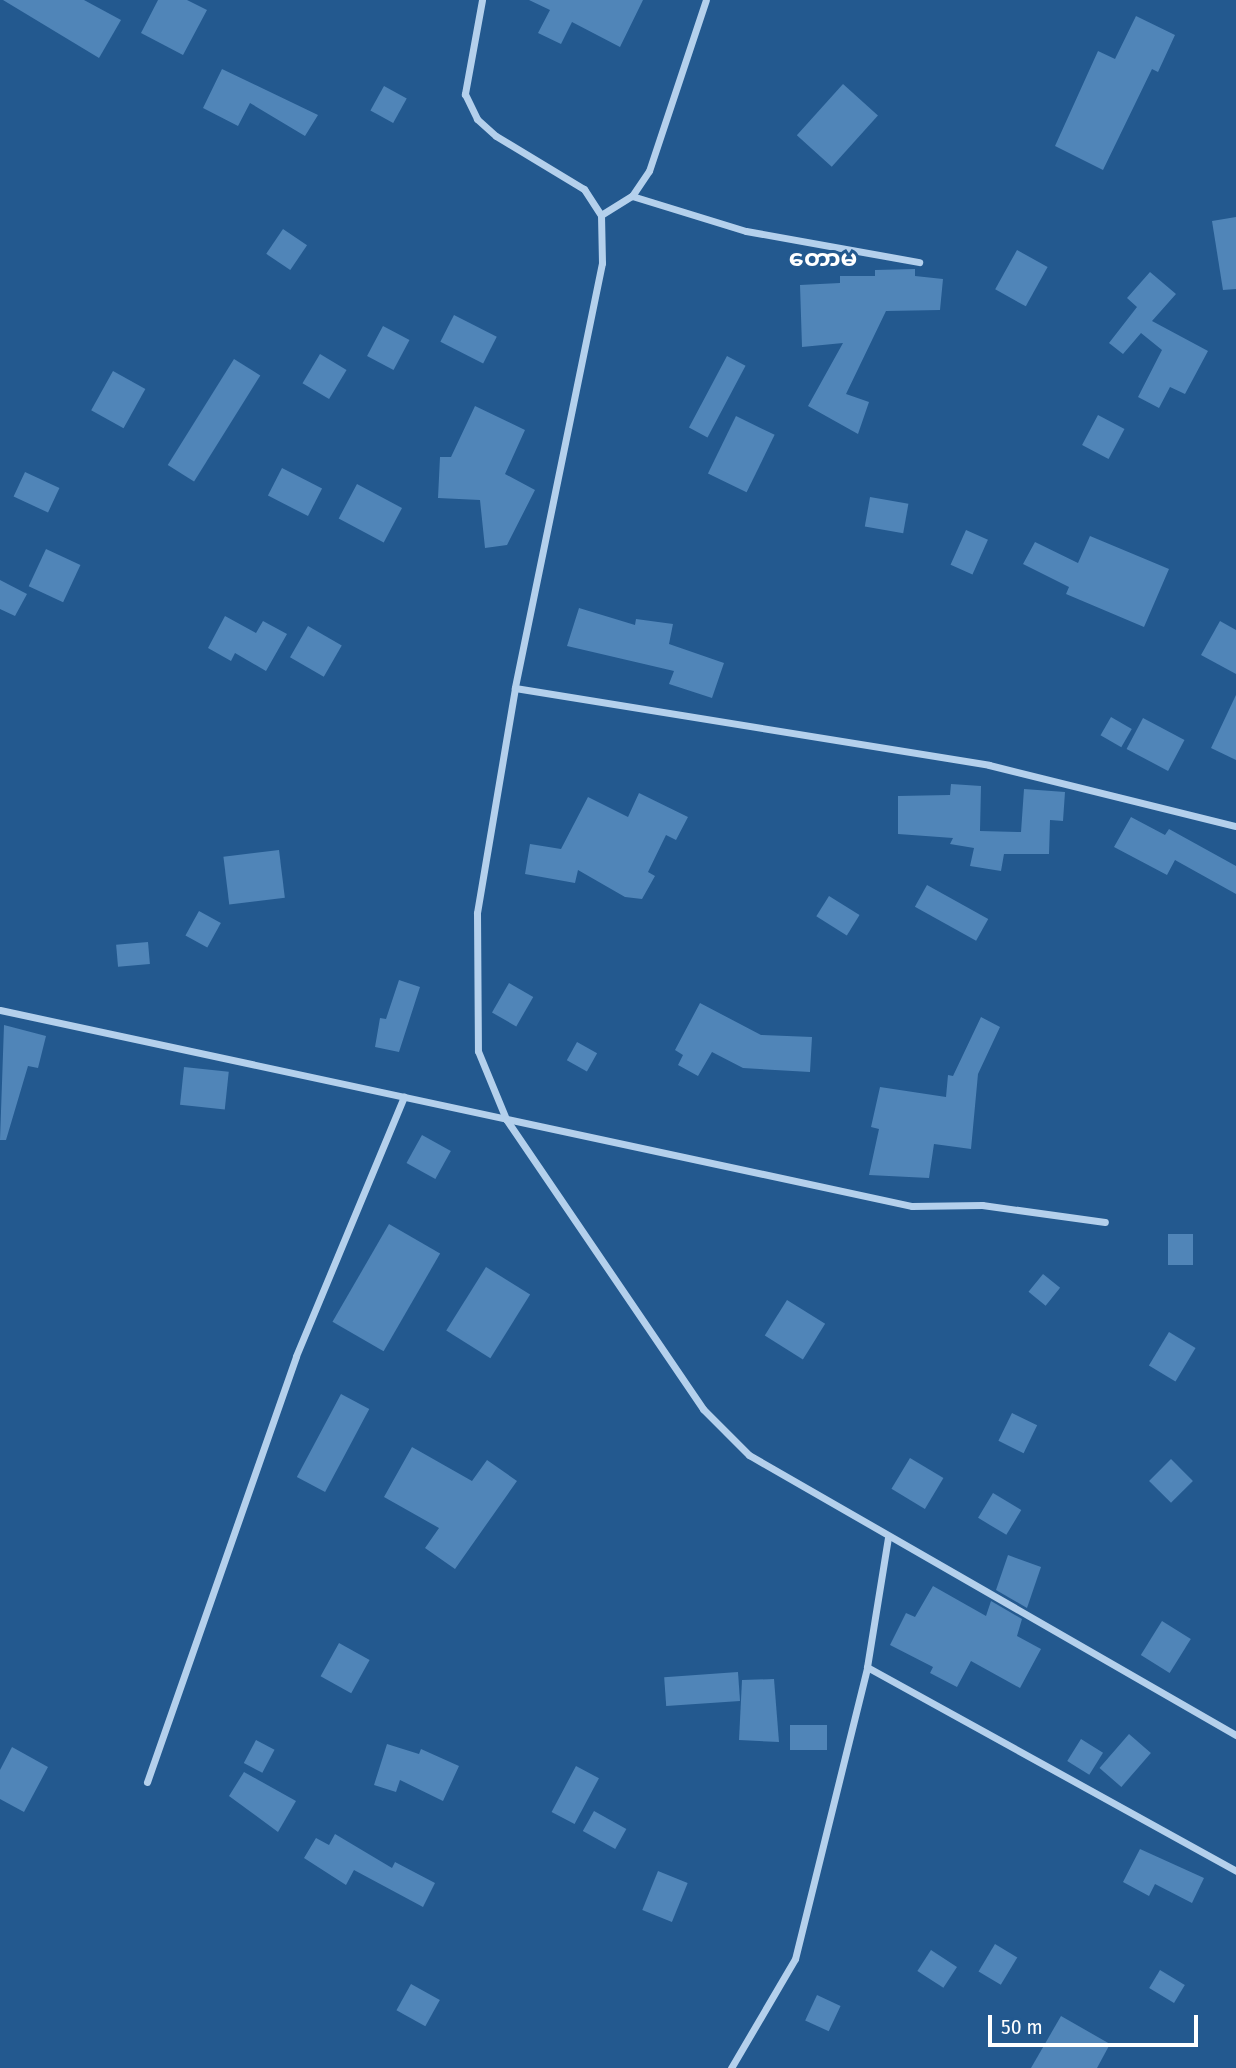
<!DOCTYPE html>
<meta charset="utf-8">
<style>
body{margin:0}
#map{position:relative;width:1236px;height:2068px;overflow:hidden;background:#23598f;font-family:"Fira Sans Condensed","Noto Sans Myanmar",sans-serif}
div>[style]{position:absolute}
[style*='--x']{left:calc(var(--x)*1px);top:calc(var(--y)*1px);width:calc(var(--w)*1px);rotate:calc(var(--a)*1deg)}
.building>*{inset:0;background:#5085b8;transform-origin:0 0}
.minor>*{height:7px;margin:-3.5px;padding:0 3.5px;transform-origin:3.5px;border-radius:3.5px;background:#b4d0ec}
span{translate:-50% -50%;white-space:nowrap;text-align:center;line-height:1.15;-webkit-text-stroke:6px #23598f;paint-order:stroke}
.quarter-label{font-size:24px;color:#fff;font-weight:700}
.scale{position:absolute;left:988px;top:2015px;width:210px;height:32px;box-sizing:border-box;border:4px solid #fff;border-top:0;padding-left:9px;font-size:21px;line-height:24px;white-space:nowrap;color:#fff;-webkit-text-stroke:5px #23598f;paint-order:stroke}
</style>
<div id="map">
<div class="building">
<div style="clip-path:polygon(3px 0,84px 0,121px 20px,99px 58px)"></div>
<div style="clip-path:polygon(158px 0,187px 0,207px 10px,183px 55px,141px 33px)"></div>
<div style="clip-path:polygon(529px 0,643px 0,620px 47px,572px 22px,561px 44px,538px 33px,550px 10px)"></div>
<div style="clip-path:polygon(1136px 16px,1175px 35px,1158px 72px,1152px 69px,1103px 170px,1055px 146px,1098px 51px,1115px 59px)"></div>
<div style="clip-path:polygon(222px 69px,318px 115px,305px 136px,250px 103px,238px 126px,203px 108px)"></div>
<div style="left:843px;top:84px;width:47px;height:69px;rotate:42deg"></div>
<div style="left:384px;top:86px;width:26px;height:28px;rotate:29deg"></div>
<div style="clip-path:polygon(1236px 217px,1236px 289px,1223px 290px,1212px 221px)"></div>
<div style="left:283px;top:229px;width:29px;height:30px;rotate:34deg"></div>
<div style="left:1017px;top:250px;width:35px;height:45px;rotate:29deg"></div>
<div style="clip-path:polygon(915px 269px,915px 276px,943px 279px,940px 310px,886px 311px,846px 394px,869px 402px,858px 434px,808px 406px,843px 343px,802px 347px,800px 285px,840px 283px,840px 276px,875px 276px,875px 270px)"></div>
<div style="clip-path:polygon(1150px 272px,1176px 294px,1152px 321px,1208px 351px,1185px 394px,1170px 387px,1159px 408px,1138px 397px,1162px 350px,1141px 333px,1123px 354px,1109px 343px,1137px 307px,1127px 298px)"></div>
<div style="left:454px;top:315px;width:48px;height:30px;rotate:27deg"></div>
<div style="left:383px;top:326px;width:30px;height:34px;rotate:28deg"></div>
<div style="left:320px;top:354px;width:31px;height:34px;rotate:31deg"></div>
<div style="left:727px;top:356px;width:21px;height:81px;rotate:28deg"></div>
<div style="left:234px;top:359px;width:31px;height:125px;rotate:32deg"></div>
<div style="left:113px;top:371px;width:37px;height:45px;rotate:29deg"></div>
<div style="clip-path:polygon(475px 406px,525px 430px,505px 474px,535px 490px,507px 545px,485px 548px,480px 500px,438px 498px,440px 457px,451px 457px)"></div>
<div style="left:1098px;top:415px;width:30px;height:34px;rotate:28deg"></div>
<div style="left:736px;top:416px;width:43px;height:64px;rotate:26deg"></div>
<div style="left:282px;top:468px;width:45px;height:31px;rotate:27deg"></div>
<div style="left:25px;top:472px;width:38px;height:27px;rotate:25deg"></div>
<div style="left:357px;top:484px;width:51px;height:39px;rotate:28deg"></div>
<div style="left:870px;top:497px;width:39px;height:30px;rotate:10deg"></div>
<div style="left:966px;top:530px;width:24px;height:38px;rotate:24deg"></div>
<div style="clip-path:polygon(1090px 536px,1169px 569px,1144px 627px,1066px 594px,1069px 587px,1023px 564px,1035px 542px,1078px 563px)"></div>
<div style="left:46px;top:549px;width:38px;height:41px;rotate:25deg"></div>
<div style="clip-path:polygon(0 580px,27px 594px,15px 616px,0 609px)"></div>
<div style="clip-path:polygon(579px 608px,635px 625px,636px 619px,673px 624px,669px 644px,724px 663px,712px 698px,669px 684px,674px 671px,567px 646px)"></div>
<div style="clip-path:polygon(225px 616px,256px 633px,263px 621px,287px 634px,266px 671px,235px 653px,231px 661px,208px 648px)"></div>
<div style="clip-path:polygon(1220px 621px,1236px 630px,1236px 674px,1201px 655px)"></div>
<div style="left:308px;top:626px;width:39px;height:36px;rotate:30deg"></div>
<div style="clip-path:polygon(1236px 695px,1236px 760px,1211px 748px)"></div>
<div style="left:1111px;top:717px;width:24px;height:21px;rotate:30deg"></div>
<div style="left:1143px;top:718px;width:47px;height:35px;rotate:28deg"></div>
<div style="clip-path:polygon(951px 784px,981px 786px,980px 831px,1021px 832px,1024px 789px,1065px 792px,1063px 821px,1050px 820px,1049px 854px,1004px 854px,1001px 871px,970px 866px,974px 848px,950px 844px,953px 838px,898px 834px,898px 796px,950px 795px)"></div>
<div style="clip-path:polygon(639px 793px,688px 817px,676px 840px,666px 835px,648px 872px,655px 876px,642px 899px,625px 897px,578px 870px,575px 883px,525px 874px,530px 844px,561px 849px,588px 797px,628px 817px)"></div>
<div style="clip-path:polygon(1131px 817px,1165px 835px,1169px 829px,1236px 866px,1236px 894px,1175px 860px,1167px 875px,1114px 847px)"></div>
<div style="left:279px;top:850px;width:48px;height:56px;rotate:83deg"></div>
<div style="left:927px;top:885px;width:70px;height:25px;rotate:29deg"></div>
<div style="left:829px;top:896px;width:36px;height:24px;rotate:32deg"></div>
<div style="left:199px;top:911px;width:25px;height:28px;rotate:29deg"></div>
<div style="left:148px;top:942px;width:22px;height:32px;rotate:85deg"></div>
<div style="clip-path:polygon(399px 980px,420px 987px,399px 1052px,375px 1047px,380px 1018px,386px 1019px)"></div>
<div style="left:509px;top:983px;width:28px;height:34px;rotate:30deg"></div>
<div style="clip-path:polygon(700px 1003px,761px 1035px,812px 1037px,810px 1072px,743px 1068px,712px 1052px,698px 1076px,678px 1065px,683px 1055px,675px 1050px)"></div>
<div style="clip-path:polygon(981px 1017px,1000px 1027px,978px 1074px,971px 1149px,934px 1144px,929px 1178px,869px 1175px,879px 1129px,871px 1127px,880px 1087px,946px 1097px,948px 1075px,953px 1076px)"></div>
<div style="clip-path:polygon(4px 1025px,46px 1036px,38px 1068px,28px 1066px,6px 1140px,0 1140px)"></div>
<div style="left:577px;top:1042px;width:23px;height:21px;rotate:29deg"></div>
<div style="left:184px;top:1067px;width:45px;height:38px;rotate:6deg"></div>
<div style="left:422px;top:1135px;width:33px;height:32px;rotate:29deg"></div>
<div style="left:389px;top:1224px;width:59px;height:113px;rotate:30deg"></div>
<div style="left:1168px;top:1234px;width:25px;height:31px"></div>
<div style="left:486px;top:1267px;width:52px;height:75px;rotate:32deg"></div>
<div style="left:1043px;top:1274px;width:22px;height:23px;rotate:39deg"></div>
<div style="left:787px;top:1300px;width:45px;height:42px;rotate:32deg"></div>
<div style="left:1169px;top:1332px;width:31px;height:39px;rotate:31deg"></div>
<div style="left:341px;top:1394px;width:32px;height:94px;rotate:28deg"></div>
<div style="left:1012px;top:1413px;width:28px;height:31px;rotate:26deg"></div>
<div style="clip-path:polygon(412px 1447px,472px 1481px,487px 1460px,517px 1481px,455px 1569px,425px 1548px,439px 1528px,384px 1497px)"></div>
<div style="left:910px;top:1458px;width:39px;height:36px;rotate:31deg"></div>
<div style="left:1171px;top:1459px;width:31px;height:31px;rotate:45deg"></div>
<div style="left:993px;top:1493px;width:33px;height:29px;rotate:31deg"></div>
<div style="clip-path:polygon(1008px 1555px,1041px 1567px,1027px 1608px,996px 1590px)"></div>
<div style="clip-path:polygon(933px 1586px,986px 1616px,991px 1601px,1022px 1619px,1017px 1636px,1041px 1649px,1020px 1688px,971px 1661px,957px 1687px,930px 1673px,933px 1667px,890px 1645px,906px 1613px,915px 1617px)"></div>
<div style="left:1162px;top:1621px;width:34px;height:40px;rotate:32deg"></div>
<div style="left:339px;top:1643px;width:35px;height:38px;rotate:29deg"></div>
<div style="left:738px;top:1672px;width:29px;height:74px;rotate:86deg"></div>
<div style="clip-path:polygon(774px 1679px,779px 1742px,739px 1740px,742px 1680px)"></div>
<div style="left:790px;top:1725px;width:37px;height:25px"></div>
<div style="left:1129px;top:1734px;width:29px;height:45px;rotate:41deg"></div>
<div style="left:1081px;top:1739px;width:26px;height:26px;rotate:32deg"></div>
<div style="left:256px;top:1740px;width:21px;height:26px;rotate:28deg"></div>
<div style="clip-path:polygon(387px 1744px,419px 1754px,421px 1749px,459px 1766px,443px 1801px,400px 1780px,396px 1792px,374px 1785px)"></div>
<div style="clip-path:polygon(12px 1747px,48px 1767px,24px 1812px,0 1799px,0 1770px)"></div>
<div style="left:576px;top:1766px;width:26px;height:52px;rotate:28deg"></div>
<div style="clip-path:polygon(244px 1772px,296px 1801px,278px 1832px,229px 1796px)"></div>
<div style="left:594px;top:1811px;width:37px;height:23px;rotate:29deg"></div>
<div style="clip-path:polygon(335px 1834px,392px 1868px,395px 1862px,435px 1883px,423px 1907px,354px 1870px,346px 1885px,304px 1858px,316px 1838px,329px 1845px)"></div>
<div style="clip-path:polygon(1140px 1849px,1204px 1878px,1192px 1903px,1155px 1884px,1149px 1896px,1123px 1882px)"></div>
<div style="left:658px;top:1871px;width:32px;height:42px;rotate:22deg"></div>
<div style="left:995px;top:1944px;width:26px;height:32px;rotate:31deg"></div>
<div style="left:931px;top:1950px;width:31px;height:25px;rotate:33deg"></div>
<div style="left:1160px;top:1970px;width:29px;height:21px;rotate:31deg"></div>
<div style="left:411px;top:1984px;width:33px;height:30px;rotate:29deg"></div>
<div style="left:817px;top:1995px;width:26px;height:28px;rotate:25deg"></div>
<div style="clip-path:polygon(1061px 2016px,1110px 2044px,1097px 2068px,1031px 2068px)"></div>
</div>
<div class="minor">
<div style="--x:482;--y:0;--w:96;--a:100.3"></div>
<div style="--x:465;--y:94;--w:28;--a:64"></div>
<div style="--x:477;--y:119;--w:25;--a:42"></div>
<div style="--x:496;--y:136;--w:103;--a:31.1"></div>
<div style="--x:584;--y:189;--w:31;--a:57"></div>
<div style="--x:601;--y:215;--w:48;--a:88.8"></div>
<div style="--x:602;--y:263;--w:434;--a:101.6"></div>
<div style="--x:515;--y:688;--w:228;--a:99.6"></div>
<div style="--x:477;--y:913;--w:138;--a:89.6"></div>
<div style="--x:478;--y:1051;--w:74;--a:67.6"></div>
<div style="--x:506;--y:1119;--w:351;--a:55.8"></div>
<div style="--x:703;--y:1409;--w:65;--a:45"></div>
<div style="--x:749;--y:1455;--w:562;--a:29.9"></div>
<div style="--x:632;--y:196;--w:119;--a:17.1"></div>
<div style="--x:746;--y:231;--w:176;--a:10.2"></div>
<div style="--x:601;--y:215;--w:36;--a:-32"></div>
<div style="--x:632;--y:196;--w:30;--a:-56"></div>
<div style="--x:649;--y:171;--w:180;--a:-71.6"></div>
<div style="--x:515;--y:688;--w:480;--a:9.2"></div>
<div style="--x:989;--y:765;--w:254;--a:13.9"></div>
<div style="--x:0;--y:1010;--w:933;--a:12.13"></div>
<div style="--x:912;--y:1206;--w:70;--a:-0.8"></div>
<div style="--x:982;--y:1205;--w:124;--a:7.9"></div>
<div style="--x:867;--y:1667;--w:422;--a:28.9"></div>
<div style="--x:147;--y:1782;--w:451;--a:-70.7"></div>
<div style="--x:296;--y:1356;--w:281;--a:-67.4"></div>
<div style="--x:731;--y:2068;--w:126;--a:-59.6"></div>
<div style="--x:795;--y:1959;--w:301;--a:-76.1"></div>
<div style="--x:867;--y:1667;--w:131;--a:-80.8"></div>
</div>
<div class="quarter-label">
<span style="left:823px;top:259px">တောမ</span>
</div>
<div class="scale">50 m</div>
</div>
